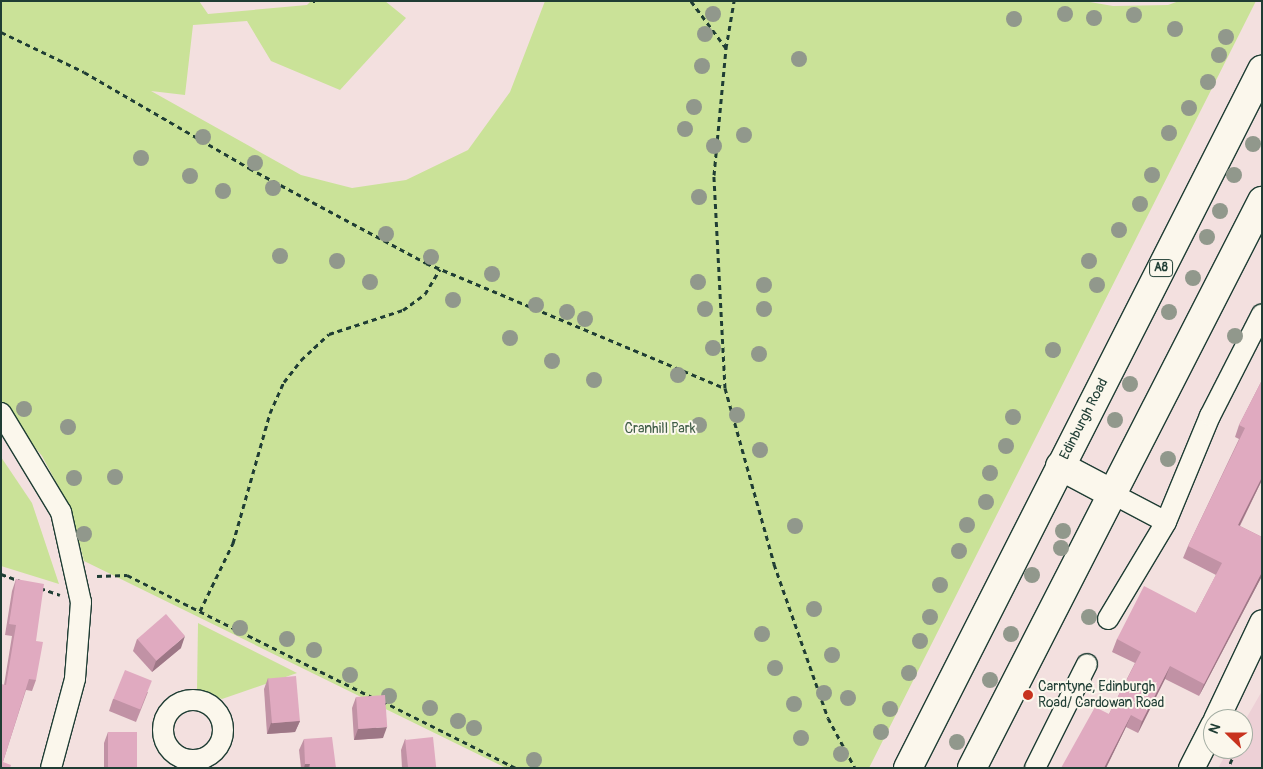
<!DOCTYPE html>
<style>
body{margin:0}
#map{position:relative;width:1263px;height:769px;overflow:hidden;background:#f3e0df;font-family:Pangolin,sans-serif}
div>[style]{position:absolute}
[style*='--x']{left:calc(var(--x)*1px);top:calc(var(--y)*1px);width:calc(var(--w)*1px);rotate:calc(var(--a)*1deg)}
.built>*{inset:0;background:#edd0d6}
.green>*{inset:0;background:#cae298}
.path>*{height:3px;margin-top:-1.5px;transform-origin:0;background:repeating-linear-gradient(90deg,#1f3d34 0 5px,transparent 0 9px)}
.roads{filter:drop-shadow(1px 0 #1f3d34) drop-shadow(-1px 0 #1f3d34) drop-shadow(0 1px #1f3d34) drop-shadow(0 -1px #1f3d34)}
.minor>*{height:20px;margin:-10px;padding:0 10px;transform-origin:10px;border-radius:10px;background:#fbf7ec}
.minor>.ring{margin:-10px;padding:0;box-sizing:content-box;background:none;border:20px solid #fbf7ec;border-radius:50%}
.tertiary>*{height:25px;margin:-12.5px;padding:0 12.5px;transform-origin:12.5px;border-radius:12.5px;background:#fbf7ec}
.primary>*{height:28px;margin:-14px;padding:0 14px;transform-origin:14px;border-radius:14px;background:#fbf7ec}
.trees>*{width:16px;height:16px;margin:-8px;border-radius:50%;background:#91988c}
.wall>*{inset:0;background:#c192a5}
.shaded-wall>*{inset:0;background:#9d7786}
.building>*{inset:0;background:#e0aac0;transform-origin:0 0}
.dots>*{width:14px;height:14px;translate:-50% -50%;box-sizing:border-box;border:2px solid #fbf7ec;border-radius:50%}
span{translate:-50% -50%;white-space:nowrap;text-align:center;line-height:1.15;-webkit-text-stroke:4px #fbf7ec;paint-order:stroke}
.shield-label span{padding:1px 4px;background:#fbf7ec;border:1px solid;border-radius:4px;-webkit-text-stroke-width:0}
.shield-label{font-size:12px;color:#1f3d34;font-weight:700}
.street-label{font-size:14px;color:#1f3d34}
.park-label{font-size:14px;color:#415e48}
.poi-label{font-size:14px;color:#1f3d34}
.left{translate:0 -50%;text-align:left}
.frame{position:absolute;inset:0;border:2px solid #1f3d34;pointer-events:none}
.north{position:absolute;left:1203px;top:709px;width:50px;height:50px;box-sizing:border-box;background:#fbf7ec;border:1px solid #a3ada2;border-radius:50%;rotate:292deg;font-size:14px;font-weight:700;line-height:20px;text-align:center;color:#1f3d34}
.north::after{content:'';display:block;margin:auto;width:18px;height:22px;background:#c8321e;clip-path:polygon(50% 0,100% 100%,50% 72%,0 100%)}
</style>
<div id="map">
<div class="built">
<div style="clip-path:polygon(1262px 691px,1262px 768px,1218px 768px,1229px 749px,1243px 749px,1243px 724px)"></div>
</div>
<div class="green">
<div style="clip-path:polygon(1px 1px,199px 1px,208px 14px,307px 5px,311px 1px,385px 1px,406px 18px,340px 90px,271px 61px,247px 21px,193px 25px,185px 95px,151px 91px,301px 175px,352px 188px,406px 180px,468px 150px,510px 92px,545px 1px,1084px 1px,1113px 6px,1168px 5px,1179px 1px,1256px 1px,869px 768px,506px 768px,84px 561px,70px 508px,42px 456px,1px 405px)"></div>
<div style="clip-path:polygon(1px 457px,32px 503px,59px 584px,1px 566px)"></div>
<div style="clip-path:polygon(198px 623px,297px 673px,222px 699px,197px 690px)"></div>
</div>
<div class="path">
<div style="--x:313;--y:1;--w:2;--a:0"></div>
<div style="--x:691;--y:1;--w:59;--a:53.3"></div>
<div style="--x:1;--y:32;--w:92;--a:25.7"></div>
<div style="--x:84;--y:72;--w:191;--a:30.2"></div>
<div style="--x:249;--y:168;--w:201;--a:28.2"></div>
<div style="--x:426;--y:263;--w:324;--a:22.7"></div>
<div style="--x:725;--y:388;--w:183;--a:74.4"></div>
<div style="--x:774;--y:564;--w:163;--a:70.7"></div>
<div style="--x:828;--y:718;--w:57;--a:61.6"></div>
<div style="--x:725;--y:388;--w:213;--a:-93"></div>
<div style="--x:714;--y:175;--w:128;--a:-84.6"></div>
<div style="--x:726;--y:48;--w:48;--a:-80.3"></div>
<div style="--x:1;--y:574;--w:20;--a:20"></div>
<div style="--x:97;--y:576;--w:30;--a:-2"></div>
<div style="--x:127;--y:575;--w:276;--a:26.5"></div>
<div style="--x:40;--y:588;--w:21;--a:19"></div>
<div style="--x:200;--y:611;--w:76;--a:-64.1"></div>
<div style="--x:233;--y:543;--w:135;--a:-74.1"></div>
<div style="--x:270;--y:413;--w:34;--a:-66"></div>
<div style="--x:284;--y:382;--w:28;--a:-52"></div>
<div style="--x:301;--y:360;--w:38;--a:-43"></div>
<div style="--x:329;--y:334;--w:78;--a:-18"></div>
<div style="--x:403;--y:310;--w:27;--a:-36"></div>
<div style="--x:425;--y:294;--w:29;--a:-59"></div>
<div style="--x:382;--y:701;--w:150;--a:26.6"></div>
<div style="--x:1224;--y:754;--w:9;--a:32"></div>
<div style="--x:1232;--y:759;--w:10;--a:114"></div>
</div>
<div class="roads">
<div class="minor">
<div style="--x:1;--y:413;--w:116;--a:58.8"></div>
<div style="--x:61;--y:512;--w:92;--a:77.5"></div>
<div style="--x:81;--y:602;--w:77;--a:94.5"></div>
<div style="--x:75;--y:679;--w:92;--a:105.1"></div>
<div style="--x:1111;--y:493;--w:62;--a:27.8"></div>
<div style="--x:1108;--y:619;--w:113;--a:-59.1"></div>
<div style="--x:1166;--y:522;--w:115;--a:-67.5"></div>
<div style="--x:1210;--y:416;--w:114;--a:-63"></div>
<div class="ring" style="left:163px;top:700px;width:40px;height:40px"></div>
<div style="--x:1035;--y:768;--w:116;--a:-63.4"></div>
</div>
<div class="tertiary">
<div style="--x:1216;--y:719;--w:107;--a:-64.6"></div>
<div style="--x:1191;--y:768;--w:48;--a:-62.9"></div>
</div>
<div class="primary">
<div style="--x:1060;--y:466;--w:58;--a:27.9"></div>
<div style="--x:908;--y:768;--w:783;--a:-63.11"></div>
<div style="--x:972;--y:768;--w:637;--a:-62.91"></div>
</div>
</div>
<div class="trees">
<div style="left:713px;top:14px"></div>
<div style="left:1065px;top:14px"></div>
<div style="left:1134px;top:15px"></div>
<div style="left:1094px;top:18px"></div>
<div style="left:1014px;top:19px"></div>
<div style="left:1175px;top:29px"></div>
<div style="left:705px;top:34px"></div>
<div style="left:1226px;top:37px"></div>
<div style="left:1219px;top:55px"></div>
<div style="left:799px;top:59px"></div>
<div style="left:702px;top:66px"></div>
<div style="left:1208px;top:82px"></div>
<div style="left:694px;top:107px"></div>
<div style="left:1189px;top:108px"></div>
<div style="left:685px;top:129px"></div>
<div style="left:1169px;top:133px"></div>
<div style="left:744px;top:135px"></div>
<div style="left:203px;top:137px"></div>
<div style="left:1253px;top:144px"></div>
<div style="left:714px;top:146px"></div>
<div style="left:141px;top:158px"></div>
<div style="left:255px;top:163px"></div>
<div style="left:1152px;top:175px"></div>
<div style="left:1234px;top:175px"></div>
<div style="left:190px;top:176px"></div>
<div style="left:273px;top:188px"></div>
<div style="left:223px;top:191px"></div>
<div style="left:699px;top:197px"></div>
<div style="left:1140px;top:204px"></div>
<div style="left:1220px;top:211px"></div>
<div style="left:1119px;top:230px"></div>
<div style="left:386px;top:234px"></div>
<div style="left:1207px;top:237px"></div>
<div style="left:280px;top:256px"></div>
<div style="left:431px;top:257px"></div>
<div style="left:337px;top:261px"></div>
<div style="left:1089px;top:261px"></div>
<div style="left:492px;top:274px"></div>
<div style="left:1193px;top:278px"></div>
<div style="left:370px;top:282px"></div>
<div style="left:698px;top:282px"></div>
<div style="left:764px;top:285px"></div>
<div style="left:1097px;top:285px"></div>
<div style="left:453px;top:300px"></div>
<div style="left:536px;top:305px"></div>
<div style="left:705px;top:309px"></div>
<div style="left:764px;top:309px"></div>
<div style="left:567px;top:312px"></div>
<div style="left:1169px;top:312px"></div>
<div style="left:585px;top:319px"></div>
<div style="left:1235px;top:336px"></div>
<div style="left:510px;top:338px"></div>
<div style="left:713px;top:348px"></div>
<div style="left:1053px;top:350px"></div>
<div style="left:759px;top:354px"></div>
<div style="left:552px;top:361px"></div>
<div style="left:678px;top:375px"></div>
<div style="left:594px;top:380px"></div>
<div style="left:1130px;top:384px"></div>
<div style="left:24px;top:409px"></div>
<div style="left:737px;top:415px"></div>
<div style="left:1013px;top:417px"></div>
<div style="left:1115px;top:420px"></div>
<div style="left:699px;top:425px"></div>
<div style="left:68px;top:427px"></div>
<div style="left:1006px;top:446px"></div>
<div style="left:760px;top:450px"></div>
<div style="left:1168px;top:459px"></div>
<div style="left:990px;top:473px"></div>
<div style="left:115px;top:477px"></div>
<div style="left:74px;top:478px"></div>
<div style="left:986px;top:502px"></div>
<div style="left:967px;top:525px"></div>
<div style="left:795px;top:526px"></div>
<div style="left:1063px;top:531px"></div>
<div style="left:84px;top:534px"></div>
<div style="left:1061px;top:548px"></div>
<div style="left:959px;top:551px"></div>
<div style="left:1032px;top:575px"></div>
<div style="left:940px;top:585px"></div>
<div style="left:814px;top:609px"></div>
<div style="left:930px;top:617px"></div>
<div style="left:1089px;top:617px"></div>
<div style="left:240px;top:628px"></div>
<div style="left:762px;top:634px"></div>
<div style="left:1011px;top:634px"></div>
<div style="left:287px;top:639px"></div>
<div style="left:920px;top:641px"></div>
<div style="left:314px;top:650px"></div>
<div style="left:832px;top:655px"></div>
<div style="left:775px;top:668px"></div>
<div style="left:909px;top:673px"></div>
<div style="left:350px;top:675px"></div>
<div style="left:990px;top:680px"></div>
<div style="left:824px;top:693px"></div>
<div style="left:389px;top:696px"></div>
<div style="left:848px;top:698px"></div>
<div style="left:794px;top:704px"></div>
<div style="left:430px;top:708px"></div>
<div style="left:890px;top:709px"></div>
<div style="left:458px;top:721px"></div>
<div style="left:474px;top:728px"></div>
<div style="left:881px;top:732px"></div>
<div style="left:801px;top:738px"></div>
<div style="left:957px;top:742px"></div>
<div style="left:841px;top:754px"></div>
<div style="left:534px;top:760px"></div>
</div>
<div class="wall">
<div style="clip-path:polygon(1262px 380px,1262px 480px,1240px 526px,1262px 537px,1262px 576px,1199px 696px,1165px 679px,1138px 733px,1126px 727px,1106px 768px,1061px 768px,1109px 714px,1135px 663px,1112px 652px,1117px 639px,1196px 613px,1216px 575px,1183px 558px,1188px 546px,1239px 439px,1235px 437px,1239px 425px)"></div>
<div style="clip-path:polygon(16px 579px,36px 641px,36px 680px,32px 691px,26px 690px,1px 768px,4px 685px,12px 636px,5px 635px,12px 591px)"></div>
<div style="clip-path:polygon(137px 639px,181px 648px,152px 672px,133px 651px)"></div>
<div style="clip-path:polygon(268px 678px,300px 721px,295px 732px,267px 734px,264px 689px)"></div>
<div style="clip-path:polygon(148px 692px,136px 722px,109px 711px,113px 699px)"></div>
<div style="clip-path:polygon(356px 697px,383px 738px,354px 740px,352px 708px)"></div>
<div style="clip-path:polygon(108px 732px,137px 768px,104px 768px,104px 743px)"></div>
<div style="clip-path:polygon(304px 739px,336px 768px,301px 768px,299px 750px)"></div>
<div style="clip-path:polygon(405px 739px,436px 768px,402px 768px,401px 750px)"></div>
</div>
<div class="shaded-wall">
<div style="clip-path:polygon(1262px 477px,1262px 480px,1234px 537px,1238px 525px)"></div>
<div style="clip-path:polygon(1262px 572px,1262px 576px,1199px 696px,1204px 684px)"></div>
<div style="clip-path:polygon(185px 636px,181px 648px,152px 672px,156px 661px)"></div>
<div style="clip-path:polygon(1170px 666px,1165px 679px,1138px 733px,1142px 721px)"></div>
<div style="clip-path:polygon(1131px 715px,1126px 727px,1106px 768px,1104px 768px)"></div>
<div style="clip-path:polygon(300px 721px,295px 732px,267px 734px,271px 723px)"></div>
<div style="clip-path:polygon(387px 727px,383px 738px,354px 740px,358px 729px)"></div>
<div style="clip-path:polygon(305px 764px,310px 764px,308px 768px,304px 768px)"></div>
</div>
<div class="building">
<div style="clip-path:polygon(1262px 380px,1262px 477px,1238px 525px,1262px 537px,1262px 572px,1204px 684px,1170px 666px,1142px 721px,1131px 715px,1104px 768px,1061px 768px,1095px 707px,1109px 714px,1141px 652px,1117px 639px,1144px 586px,1196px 613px,1222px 563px,1188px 546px,1245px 428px,1239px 425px)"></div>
<div style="clip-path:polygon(16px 579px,44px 584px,36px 641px,43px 642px,36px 680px,29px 679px,3px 762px,11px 765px,10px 768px,1px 768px,1px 684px,6px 685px,16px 625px,9px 624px)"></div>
<div style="left:166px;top:614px;width:29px;height:38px;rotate:49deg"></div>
<div style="left:125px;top:670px;width:29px;height:31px;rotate:22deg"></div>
<div style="left:296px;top:676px;width:45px;height:28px;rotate:85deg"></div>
<div style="left:385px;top:695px;width:32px;height:29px;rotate:86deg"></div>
<div style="left:108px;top:732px;width:29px;height:36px"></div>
<div style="clip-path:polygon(332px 737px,336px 768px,310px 768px,310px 764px,305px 764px,304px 739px)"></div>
<div style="left:433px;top:737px;width:31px;height:28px;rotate:84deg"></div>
</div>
<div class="dots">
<div style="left:1028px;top:695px;background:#c8321e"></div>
</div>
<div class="shield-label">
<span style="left:1161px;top:268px">A8</span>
</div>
<div class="street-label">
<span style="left:1084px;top:419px;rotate:-63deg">Edinburgh Road</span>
</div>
<div class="park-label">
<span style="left:660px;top:429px">Cranhill Park</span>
</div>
<div class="poi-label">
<span class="left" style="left:1038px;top:695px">Carntyne, Edinburgh<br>Road/ Cardowan Road</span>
</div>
<div class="frame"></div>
<div class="north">N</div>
</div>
